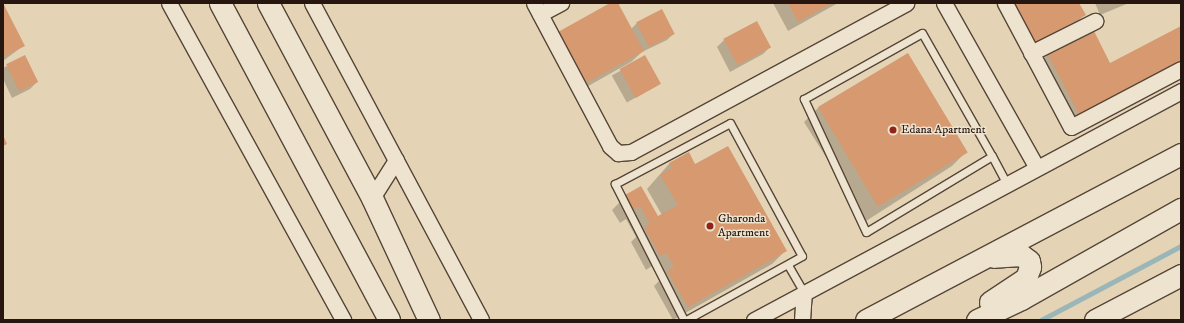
<!DOCTYPE html>
<style>
body{margin:0}
#map{position:relative;width:1184px;height:323px;overflow:hidden;background:#e4d4b5;font-family:"IM FELL DW Pica",serif}
div>[style]{position:absolute}
[style*='--x']{left:calc(var(--x)*1px);top:calc(var(--y)*1px);width:calc(var(--w)*1px);rotate:calc(var(--a)*1deg)}
.shadow>*{inset:0;background:#0003;transform-origin:0 0}
.stream>*{height:5px;margin:-2.5px;padding:0 2.5px;transform-origin:2.5px;border-radius:2.5px;background:#9ab6b8}
.building>*{inset:0;background:#d7996f;transform-origin:0 0}
.roads{filter:drop-shadow(1px 0 #564638) drop-shadow(-1px 0 #564638) drop-shadow(0 1px #564638) drop-shadow(0 -1px #564638)}
.lane>*{height:7px;margin:-3.5px;padding:0 3.5px;transform-origin:3.5px;border-radius:3.5px;background:#ede3cf}
.street>*{height:15px;margin:-7.5px;padding:0 7.5px;transform-origin:7.5px;border-radius:7.5px;background:#ede3cf}
.secondary>*{height:21px;margin:-10.5px;padding:0 10.5px;transform-origin:10.5px;border-radius:10.5px;background:#ede3cf}
.dots>*{width:11px;height:11px;translate:-50% -50%;box-sizing:border-box;border:2px solid #ede3cf;border-radius:50%}
span{translate:-50% -50%;white-space:nowrap;text-align:center;line-height:1.15;-webkit-text-stroke:3px #ede3cf;paint-order:stroke}
.poi-label{font-size:12px;color:#27160f}
.left{translate:0 -50%;text-align:left}
.frame{position:absolute;inset:0;border:4px solid #27160f;pointer-events:none}
</style>
<div id="map">
<div class="shadow">
<div style="clip-path:polygon(613px 3px,617px 3px,631px 29px,637px 23px,674px 33px,667px 40px,642px 52px,631px 62px,574px 94px,547px 44px,559px 33px)"></div>
<div style="clip-path:polygon(773px 3px,838px 3px,788px 31px)"></div>
<div style="clip-path:polygon(995px 3px,1078px 3px,1084px 15px,1073px 26px,1024px 54px)"></div>
<div style="clip-path:polygon(1095px 3px,1129px 3px,1100px 15px)"></div>
<div style="clip-path:polygon(3px 5px,23px 46px,3px 61px)"></div>
<div style="clip-path:polygon(1181px 27px,1069px 129px,1036px 66px,1048px 54px,1093px 31px,1110px 64px)"></div>
<div style="clip-path:polygon(724px 40px,770px 47px,763px 54px,730px 72px,717px 47px)"></div>
<div style="clip-path:polygon(907px 55px,966px 152px,952px 166px,866px 221px,804px 122px,818px 108px)"></div>
<div style="left:645px;top:57px;width:31px;height:38px;rotate:61deg"></div>
<div style="clip-path:polygon(6px 66px,37px 82px,30px 89px,12px 98px,3px 79px,3px 69px)"></div>
<div style="clip-path:polygon(688px 153px,695px 165px,786px 250px,772px 264px,673px 320px,654px 286px,660px 280px,652px 266px,646px 270px,631px 242px,636px 237px,626px 219px,620px 223px,612px 210px,626px 196px,658px 218px,662px 215px,647px 189px,669px 164px)"></div>
</div>
<div class="stream">
<div style="--x:1041;--y:320;--w:158;--a:-27.9"></div>
</div>
<div class="building">
<div style="clip-path:polygon(3px 3px,25px 46px,3px 57px)"></div>
<div style="clip-path:polygon(610px 3px,618px 3px,644px 51px,586px 83px,558px 32px)"></div>
<div style="clip-path:polygon(788px 3px,832px 3px,798px 22px)"></div>
<div style="clip-path:polygon(1013px 3px,1079px 3px,1086px 15px,1036px 43px)"></div>
<div style="left:662px;top:9px;width:28px;height:29px;rotate:63deg"></div>
<div style="left:757px;top:21px;width:30px;height:38px;rotate:62deg"></div>
<div style="clip-path:polygon(1181px 26px,1181px 66px,1081px 118px,1047px 53px,1093px 29px,1110px 63px)"></div>
<div style="left:908px;top:53px;width:116px;height:105px;rotate:59deg"></div>
<div style="left:25px;top:55px;width:30px;height:21px;rotate:64deg"></div>
<div style="left:645px;top:55px;width:33px;height:29px;rotate:61deg"></div>
<div style="clip-path:polygon(3px 135px,7px 144px,3px 146px)"></div>
<div style="clip-path:polygon(728px 146px,787px 251px,688px 307px,667px 271px,674px 267px,666px 253px,660px 256px,644px 227px,650px 224px,640px 206px,634px 210px,625px 195px,641px 186px,658px 216px,678px 205px,660px 175px,672px 168px,669px 163px,689px 152px,695px 164px)"></div>
</div>
<div class="roads">
<div class="lane">
<div style="--x:992;--y:156;--w:147;--a:148.9"></div>
<div style="--x:866;--y:232;--w:147;--a:-115"></div>
<div style="--x:804;--y:99;--w:135;--a:-29.2"></div>
<div style="--x:922;--y:33;--w:142;--a:60.4"></div>
<div style="--x:992;--y:156;--w:32;--a:62"></div>
<div style="--x:788;--y:265;--w:32;--a:60"></div>
<div style="--x:684;--y:320;--w:153;--a:-116.9"></div>
<div style="--x:615;--y:184;--w:130;--a:-27.9"></div>
<div style="--x:730;--y:123;--w:151;--a:61.6"></div>
<div style="--x:802;--y:256;--w:132;--a:151.1"></div>
</div>
<div class="street">
<div style="--x:169;--y:3;--w:362;--a:61.2"></div>
<div style="--x:312;--y:3;--w:359;--a:61.9"></div>
<div style="--x:534;--y:3;--w:162;--a:62"></div>
<div style="--x:610;--y:146;--w:11;--a:41"></div>
<div style="--x:618;--y:153;--w:13;--a:-4"></div>
<div style="--x:631;--y:152;--w:313;--a:-28.4"></div>
<div style="--x:944;--y:3;--w:187;--a:60.6"></div>
<div style="--x:1005;--y:3;--w:140;--a:62"></div>
<div style="--x:1071;--y:127;--w:124;--a:-27.8"></div>
<div style="--x:540;--y:14;--w:24;--a:-28"></div>
<div style="--x:1031;--y:53;--w:72;--a:-26.6"></div>
<div style="--x:372;--y:198;--w:45;--a:-57.7"></div>
<div style="--x:754;--y:320;--w:485;--a:-28.2"></div>
<div style="--x:802;--y:320;--w:27;--a:-86"></div>
</div>
<div class="secondary">
<div style="--x:220;--y:3;--w:359;--a:61.9"></div>
<div style="--x:268;--y:3;--w:221;--a:61.9"></div>
<div style="--x:372;--y:198;--w:135;--a:65"></div>
<div style="--x:990;--y:302;--w:43;--a:-33.7"></div>
<div style="--x:1026;--y:278;--w:12;--a:-70"></div>
<div style="--x:1030;--y:267;--w:6;--a:-99"></div>
<div style="--x:1029;--y:261;--w:10;--a:-143"></div>
<div style="--x:1021;--y:255;--w:27;--a:176"></div>
<div style="--x:866;--y:320;--w:356;--a:-27.8"></div>
<div style="--x:977;--y:320;--w:49;--a:-25.5"></div>
<div style="--x:1021;--y:299;--w:184;--a:-29.4"></div>
<div style="--x:1095;--y:320;--w:97;--a:-27.6"></div>
</div>
</div>
<div class="dots">
<div style="left:893px;top:130px;background:#8f2418"></div>
<div style="left:710px;top:226px;background:#8f2418"></div>
</div>
<div class="poi-label">
<span class="left" style="left:901px;top:130px">Edana Apartment</span>
<span class="left" style="left:718px;top:226px">Gharonda<br>Apartment</span>
</div>
<div class="frame"></div>
</div>
